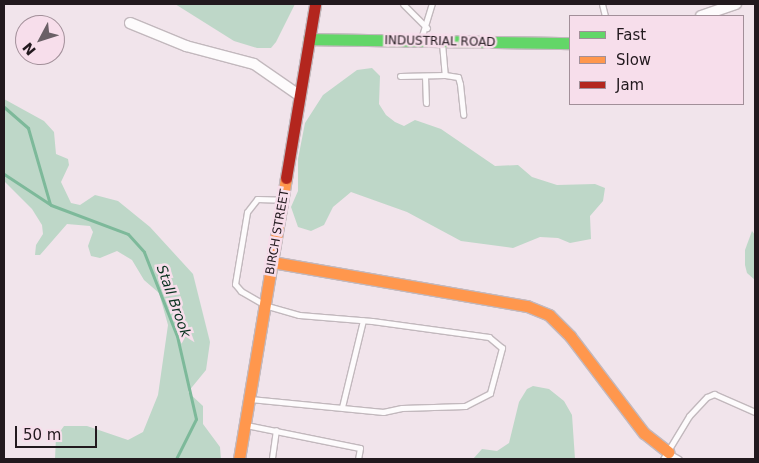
<!DOCTYPE html>
<style>
body{margin:0}
#map{position:relative;width:759px;height:463px;overflow:hidden;background:#f1e4eb;font-family:"DejaVu Sans",sans-serif}
div>[style]{position:absolute}
[style*='--x']{left:calc(var(--x)*1px);top:calc(var(--y)*1px);width:calc(var(--w)*1px);rotate:calc(var(--a)*1deg)}
.green>*{inset:0;background:#bed7c8}
.stream>*{height:3px;margin:-1.5px;padding:0 1.5px;transform-origin:1.5px;border-radius:1.5px;background:#7db99a}
.roads{filter:drop-shadow(1px 0 #c2b8bd) drop-shadow(-1px 0 #c2b8bd) drop-shadow(0 1px #c2b8bd) drop-shadow(0 -1px #c2b8bd)}
.lane>*{height:5px;margin:-2.5px;padding:0 2.5px;transform-origin:2.5px;border-radius:2.5px;background:#fdfbfc}
.street>*{height:10px;margin:-5px;padding:0 5px;transform-origin:5px;border-radius:5px;background:#fdfbfc}
.fast>*{height:11px;margin:-5.5px;padding:0 5.5px;transform-origin:5.5px;border-radius:5.5px;background:#63d668}
.slow>*{height:11px;margin:-5.5px;padding:0 5.5px;transform-origin:5.5px;border-radius:5.5px;background:#ff974d}
.jam>*{height:11px;margin:-5.5px;padding:0 5.5px;transform-origin:5.5px;border-radius:5.5px;background:#b3261e}
span{translate:-50% -50%;white-space:nowrap;text-align:center;line-height:1.15;-webkit-text-stroke:5px #f7deeb;paint-order:stroke}
.street-label{font-size:12px;color:#22191e}
.water-label{font-size:14px;color:#09321f;font-style:italic}
.frame{position:absolute;inset:0;border:5px solid #22191e;pointer-events:none}
.legend{position:absolute;left:569px;top:15px;width:175px;height:90px;box-sizing:border-box;background:#f7deeb;border:1px solid #a28f99;margin:0;padding:6px 9px;list-style:none;font-size:15px;color:#22191e}
.legend li{display:flex;align-items:center;gap:10px;height:25px}
.legend b{width:25px;border:1px solid #a28f99}
.north{position:absolute;left:15px;top:15px;width:50px;height:50px;box-sizing:border-box;background:#f7deeb;border:1px solid #a28f99;border-radius:50%;rotate:230deg;font-size:14px;font-weight:700;line-height:20px;text-align:center;color:#22191e}
.north::after{content:'';display:block;margin:auto;width:18px;height:22px;background:#6a6066;clip-path:polygon(50% 0,100% 100%,50% 72%,0 100%)}
.scale{position:absolute;left:15px;top:426px;width:82px;height:22px;box-sizing:border-box;border:2px solid #22191e;border-top:0;padding-left:6px;font-size:15px;line-height:18px;white-space:nowrap;color:#22191e;-webkit-text-stroke:4px #f7deeb;paint-order:stroke}
</style>
<div id="map">
<div class="green">
<div style="clip-path:polygon(175px 4px,295px 4px,276px 42px,271px 48px,257px 48px,234px 41px)"></div>
<div style="clip-path:polygon(372px 68px,380px 76px,379px 104px,386px 115px,395px 122px,404px 126px,415px 120px,441px 129px,495px 166px,518px 165px,532px 177px,557px 185px,595px 184px,605px 188px,603px 201px,590px 216px,591px 239px,570px 243px,558px 238px,540px 237px,513px 248px,461px 241px,407px 212px,351px 192px,333px 207px,324px 225px,311px 231px,298px 227px,291px 207px,298px 191px,298px 159px,305px 123px,323px 95px,357px 70px)"></div>
<div style="clip-path:polygon(4px 99px,44px 121px,54px 132px,56px 154px,68px 159px,69px 165px,61px 182px,71px 203px,80px 205px,95px 195px,118px 201px,150px 227px,193px 274px,210px 342px,206px 370px,188px 392px,203px 406px,203px 424px,220px 447px,221px 459px,55px 459px,56px 437px,64px 426px,87px 426px,128px 440px,143px 432px,158px 395px,168px 325px,159px 293px,144px 280px,132px 260px,117px 251px,100px 258px,91px 256px,88px 246px,93px 232px,90px 226px,67px 224px,40px 255px,35px 255px,36px 245px,43px 234px,42px 225px,32px 209px,4px 181px)"></div>
<div style="clip-path:polygon(752px 231px,755px 235px,755px 280px,747px 273px,745px 265px,745px 250px)"></div>
<div style="clip-path:polygon(533px 386px,549px 389px,564px 401px,572px 415px,575px 459px,473px 459px,482px 449px,497px 451px,509px 443px,519px 402px,527px 389px)"></div>
</div>
<div class="stream">
<div style="--x:4;--y:107;--w:32;--a:41"></div>
<div style="--x:28;--y:128;--w:79;--a:73.9"></div>
<div style="--x:4;--y:174;--w:56;--a:33.4"></div>
<div style="--x:51;--y:205;--w:82;--a:20.6"></div>
<div style="--x:128;--y:234;--w:24;--a:48"></div>
<div style="--x:144;--y:252;--w:90;--a:68.6"></div>
<div style="--x:177;--y:336;--w:85;--a:77.1"></div>
<div style="--x:196;--y:419;--w:45;--a:116.6"></div>
</div>
<div class="roads">
<div class="lane">
<div style="--x:403;--y:4;--w:34;--a:45"></div>
<div style="--x:602;--y:4;--w:12;--a:76"></div>
<div style="--x:421;--y:39;--w:37;--a:-73"></div>
<div style="--x:442;--y:43;--w:32;--a:85"></div>
<div style="--x:445;--y:75;--w:13;--a:9"></div>
<div style="--x:458;--y:77;--w:7;--a:74"></div>
<div style="--x:460;--y:84;--w:31;--a:84"></div>
<div style="--x:400;--y:76;--w:45;--a:-1.3"></div>
<div style="--x:425;--y:76;--w:27;--a:88"></div>
<div style="--x:250;--y:399;--w:134;--a:5.6"></div>
<div style="--x:383;--y:412;--w:19;--a:-12"></div>
<div style="--x:402;--y:408;--w:63;--a:-1.8"></div>
<div style="--x:465;--y:406;--w:28;--a:-27"></div>
<div style="--x:490;--y:393;--w:47;--a:-75.1"></div>
<div style="--x:502;--y:348;--w:17;--a:-140"></div>
<div style="--x:489;--y:337;--w:118;--a:-172.2"></div>
<div style="--x:372;--y:321;--w:73;--a:-175.3"></div>
<div style="--x:299;--y:315;--w:35;--a:-164"></div>
<div style="--x:265;--y:305;--w:28;--a:-150"></div>
<div style="--x:241;--y:291;--w:9;--a:-131"></div>
<div style="--x:235;--y:284;--w:73;--a:-80.5"></div>
<div style="--x:247;--y:212;--w:16;--a:-52"></div>
<div style="--x:257;--y:199;--w:25;--a:2"></div>
<div style="--x:342;--y:407;--w:89;--a:-76.4"></div>
<div style="--x:246;--y:425;--w:116;--a:11.4"></div>
<div style="--x:360;--y:448;--w:11;--a:100"></div>
<div style="--x:670;--y:454;--w:10;--a:29"></div>
<div style="--x:272;--y:458;--w:28;--a:-82"></div>
<div style="--x:663;--y:459;--w:50;--a:-58.8"></div>
<div style="--x:689;--y:416;--w:26;--a:-47"></div>
<div style="--x:707;--y:397;--w:8;--a:-23"></div>
<div style="--x:714;--y:394;--w:45;--a:23.7"></div>
</div>
<div class="street">
<div style="--x:701;--y:16;--w:37;--a:-19"></div>
<div style="--x:130;--y:23;--w:61;--a:22.3"></div>
<div style="--x:186;--y:46;--w:70;--a:14.8"></div>
<div style="--x:254;--y:64;--w:56;--a:34.8"></div>
</div>
<div class="fast">
<div style="--x:309;--y:39;--w:261;--a:0.9"></div>
</div>
<div class="slow">
<div style="--x:272;--y:262;--w:259;--a:9.8"></div>
<div style="--x:527;--y:306;--w:24;--a:22"></div>
<div style="--x:549;--y:315;--w:30;--a:45"></div>
<div style="--x:570;--y:336;--w:122;--a:52.7"></div>
<div style="--x:644;--y:433;--w:31;--a:38"></div>
<div style="--x:239;--y:459;--w:285;--a:-80.5"></div>
</div>
<div class="jam">
<div style="--x:286;--y:178;--w:176;--a:-80.5"></div>
</div>
</div>
<div class="street-label">
<span style="left:440px;top:42px;rotate:1deg">INDUSTRIAL ROAD</span>
<span style="left:278px;top:232px;rotate:-80deg">BIRCH STREET</span>
</div>
<div class="water-label">
<span style="left:174px;top:301px;rotate:70deg">Stall Brook</span>
</div>
<div class="frame"></div>
<ul class="legend">
<li><b style="height:6px;background:#63d668"></b>Fast</li>
<li><b style="height:6px;background:#ff974d"></b>Slow</li>
<li><b style="height:6px;background:#b3261e"></b>Jam</li>
</ul>
<div class="north">N</div>
<div class="scale">50 m</div>
</div>
